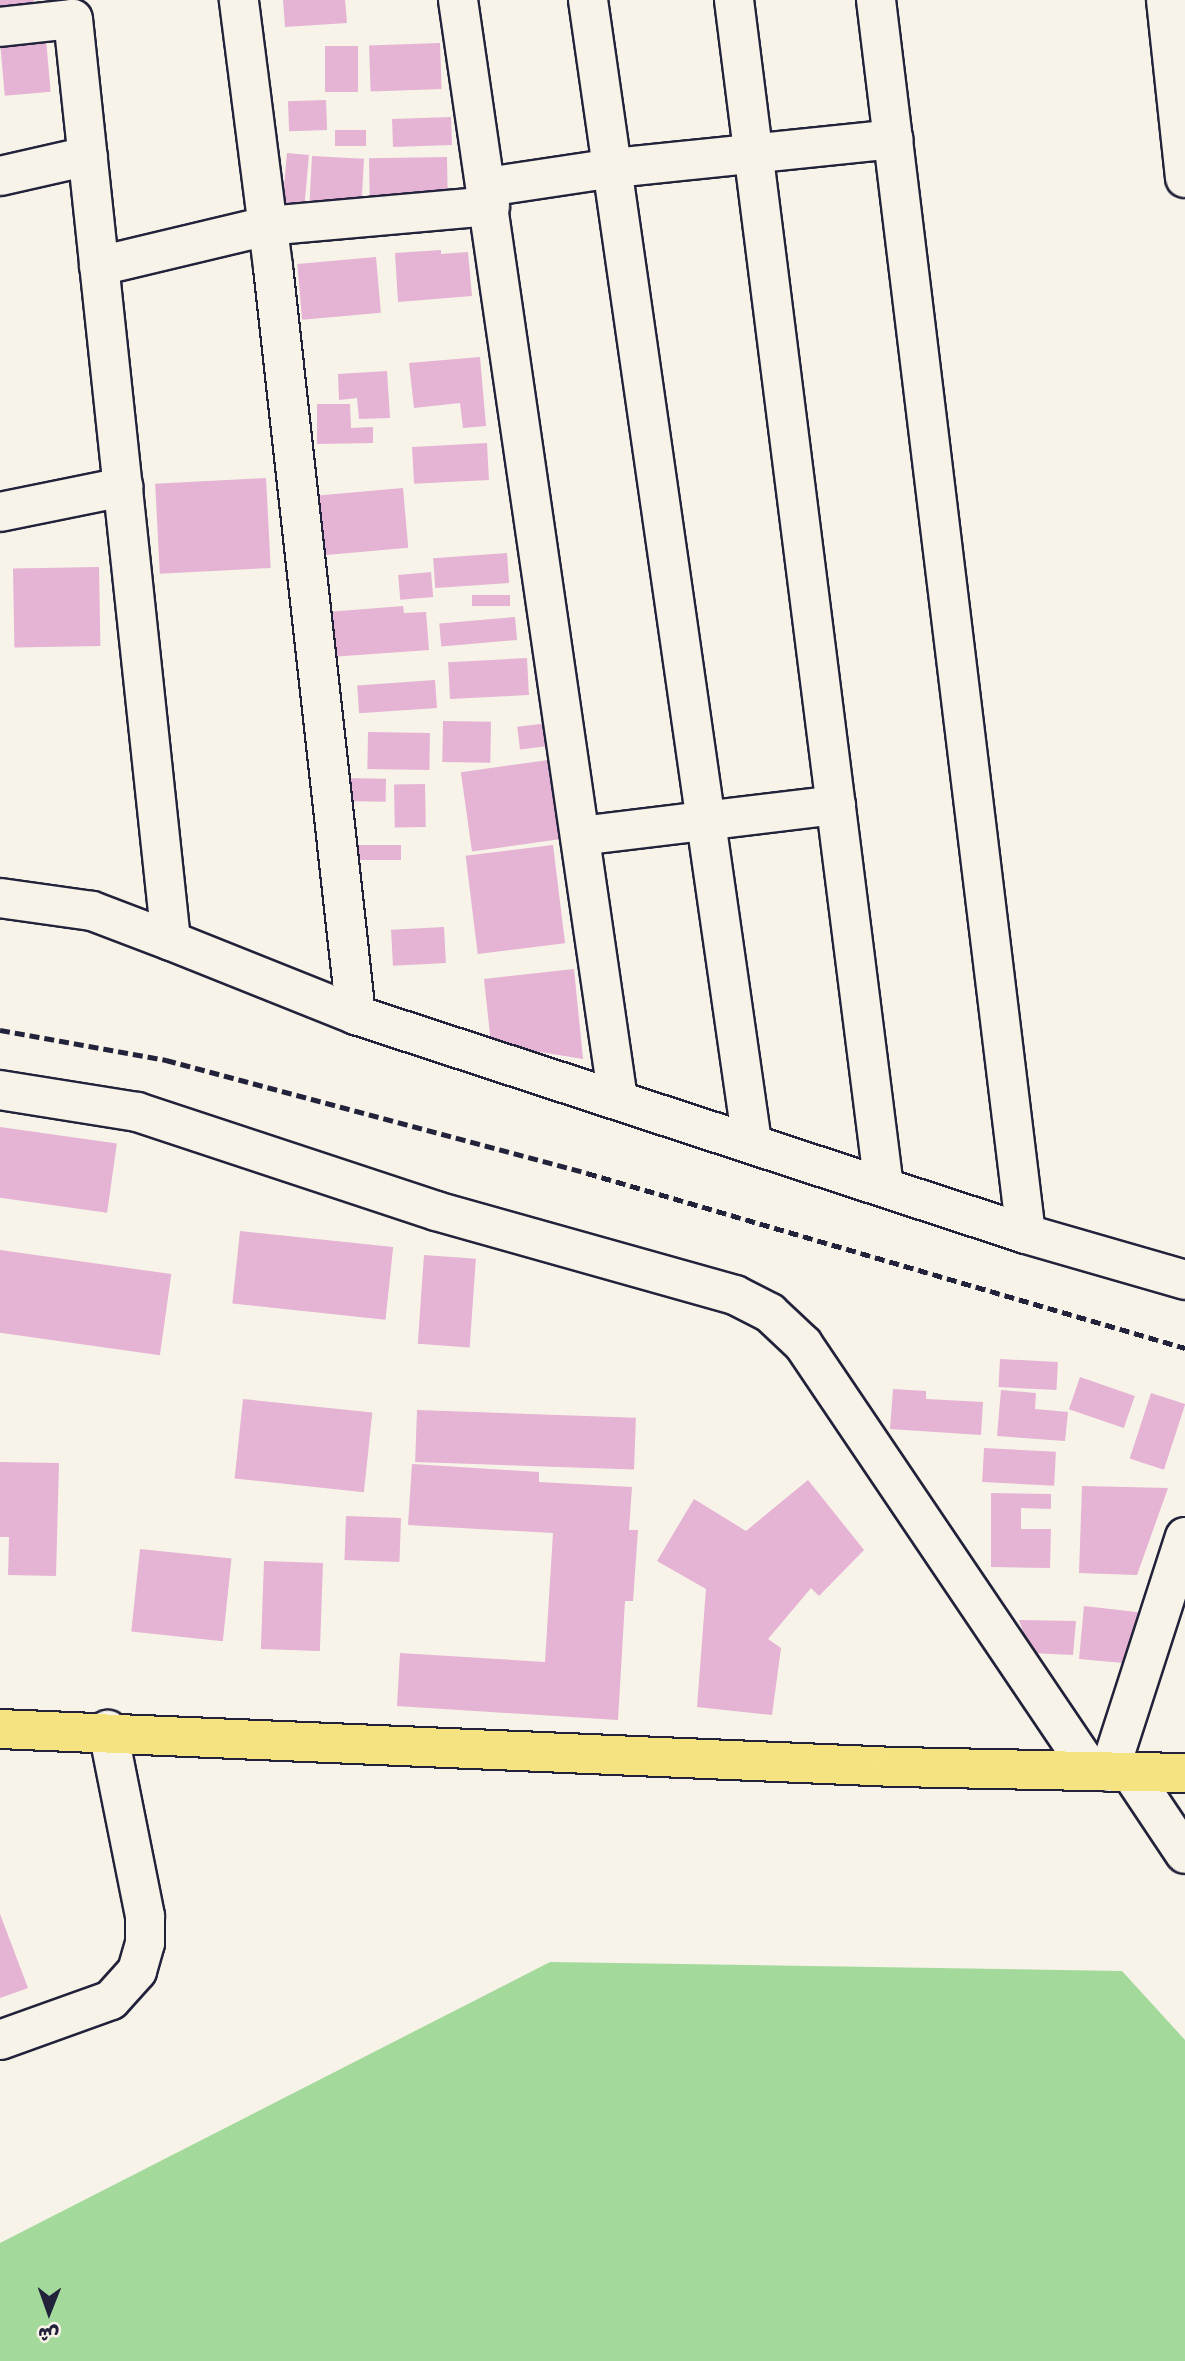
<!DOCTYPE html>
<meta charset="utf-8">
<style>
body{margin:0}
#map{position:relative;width:1185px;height:2361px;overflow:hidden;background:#f7f3e8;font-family:Kalam,"Playpen Sans Arabic",sans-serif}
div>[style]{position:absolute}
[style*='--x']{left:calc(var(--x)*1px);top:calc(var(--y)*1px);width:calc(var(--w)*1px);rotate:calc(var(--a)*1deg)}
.green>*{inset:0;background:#a4d99c}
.building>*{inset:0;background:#e5b3d3;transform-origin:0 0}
.roads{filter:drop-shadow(2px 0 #22223b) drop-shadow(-2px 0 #22223b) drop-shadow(0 2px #22223b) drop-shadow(0 -2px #22223b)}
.minor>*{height:38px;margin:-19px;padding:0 19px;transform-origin:19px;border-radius:19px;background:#f7f3e8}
.major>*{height:38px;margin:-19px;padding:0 19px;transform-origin:19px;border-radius:19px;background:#f5e382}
.rail>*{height:5px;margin-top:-2.5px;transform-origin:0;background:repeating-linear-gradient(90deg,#22223b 0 10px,transparent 0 15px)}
span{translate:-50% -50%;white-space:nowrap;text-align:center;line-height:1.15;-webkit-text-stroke:5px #f7f3e8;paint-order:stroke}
.north{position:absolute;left:14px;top:2277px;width:70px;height:70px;-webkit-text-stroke:5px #f7f3e8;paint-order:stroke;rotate:181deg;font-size:19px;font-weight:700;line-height:28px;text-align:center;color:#22223b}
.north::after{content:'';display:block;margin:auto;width:24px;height:32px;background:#22223b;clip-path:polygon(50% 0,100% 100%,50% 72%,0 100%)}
</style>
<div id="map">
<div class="green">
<div style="clip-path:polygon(550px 1962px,1122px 1971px,1185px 2040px,1185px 2361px,0 2361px,0 2243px)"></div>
</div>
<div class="building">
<div style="left:0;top:0;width:34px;height:8px"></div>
<div style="clip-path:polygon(283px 0,345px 0,347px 23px,285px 27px)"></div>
<div style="left:46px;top:39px;width:53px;height:46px;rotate:85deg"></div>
<div style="left:440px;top:43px;width:46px;height:71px;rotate:88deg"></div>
<div style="left:325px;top:46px;width:33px;height:46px"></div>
<div style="left:326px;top:100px;width:30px;height:38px;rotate:88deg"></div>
<div style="left:451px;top:117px;width:28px;height:59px;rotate:88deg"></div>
<div style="left:335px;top:130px;width:31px;height:16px"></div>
<div style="left:287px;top:153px;width:22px;height:52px;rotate:5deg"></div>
<div style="left:312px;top:156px;width:52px;height:47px;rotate:3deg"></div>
<div style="left:447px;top:157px;width:41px;height:78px;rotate:89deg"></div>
<div style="clip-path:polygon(441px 250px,441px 254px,468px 252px,472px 296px,398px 302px,395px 253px)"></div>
<div style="left:376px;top:257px;width:56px;height:79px;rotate:85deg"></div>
<div style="clip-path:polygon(480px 357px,486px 426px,463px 428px,460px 403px,414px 408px,409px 363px)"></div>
<div style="clip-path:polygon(387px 371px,390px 418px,359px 419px,357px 398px,339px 400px,338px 374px)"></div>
<div style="clip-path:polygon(317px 404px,350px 404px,351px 428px,373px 427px,373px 443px,317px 444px)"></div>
<div style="left:487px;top:443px;width:37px;height:75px;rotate:87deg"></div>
<div style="left:266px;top:478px;width:90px;height:111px;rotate:87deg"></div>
<div style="left:403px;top:488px;width:60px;height:85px;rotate:85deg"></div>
<div style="left:507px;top:553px;width:30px;height:74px;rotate:86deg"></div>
<div style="left:99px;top:567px;width:79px;height:86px;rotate:89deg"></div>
<div style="left:431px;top:572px;width:25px;height:33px;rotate:85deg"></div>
<div style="left:510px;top:595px;width:11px;height:38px;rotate:90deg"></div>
<div style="clip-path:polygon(403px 606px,404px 613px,426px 612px,429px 650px,330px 657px,327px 612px)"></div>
<div style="left:515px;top:617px;width:23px;height:76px;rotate:85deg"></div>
<div style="left:527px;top:658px;width:37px;height:79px;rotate:87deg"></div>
<div style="left:435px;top:680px;width:28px;height:78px;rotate:86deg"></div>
<div style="left:443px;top:721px;width:48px;height:41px;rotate:1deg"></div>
<div style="left:548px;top:723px;width:23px;height:31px;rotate:83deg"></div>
<div style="left:368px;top:732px;width:62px;height:37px;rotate:1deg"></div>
<div style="left:548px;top:760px;width:80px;height:88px;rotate:82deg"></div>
<div style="left:341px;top:778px;width:45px;height:23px;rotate:1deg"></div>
<div style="left:425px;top:784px;width:43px;height:31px;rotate:89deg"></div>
<div style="left:401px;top:845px;width:15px;height:47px;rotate:90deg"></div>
<div style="left:553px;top:845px;width:99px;height:88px;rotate:83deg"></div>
<div style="left:444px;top:927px;width:36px;height:53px;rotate:87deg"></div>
<div style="clip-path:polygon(574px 969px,583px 1059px,491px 1044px,484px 979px)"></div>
<div style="left:0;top:1127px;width:118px;height:70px;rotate:8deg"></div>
<div style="left:240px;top:1231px;width:154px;height:73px;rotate:6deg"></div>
<div style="left:0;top:1250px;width:173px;height:82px;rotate:8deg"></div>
<div style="left:424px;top:1255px;width:52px;height:89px;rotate:4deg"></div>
<div style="left:1000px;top:1359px;width:58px;height:28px;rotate:3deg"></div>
<div style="left:1080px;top:1377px;width:58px;height:34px;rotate:19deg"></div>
<div style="clip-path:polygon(893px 1389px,926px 1391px,926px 1399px,983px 1402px,981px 1435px,890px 1429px)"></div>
<div style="clip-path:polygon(1001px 1390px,1036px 1393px,1035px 1409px,1068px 1412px,1065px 1441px,997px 1436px)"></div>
<div style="left:1151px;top:1393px;width:36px;height:69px;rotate:18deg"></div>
<div style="left:243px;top:1399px;width:130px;height:80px;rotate:6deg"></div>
<div style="left:417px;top:1410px;width:219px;height:52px;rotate:2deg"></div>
<div style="left:984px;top:1448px;width:72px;height:34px;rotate:3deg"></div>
<div style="clip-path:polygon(0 1462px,59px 1463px,56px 1576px,8px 1575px,9px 1537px,0 1537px)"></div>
<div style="clip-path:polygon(412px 1464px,539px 1472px,539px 1482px,632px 1487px,629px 1530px,638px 1530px,633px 1601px,625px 1601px,618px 1720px,397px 1706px,400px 1653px,545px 1662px,553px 1533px,408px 1525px)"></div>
<div style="clip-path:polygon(808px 1480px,864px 1550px,819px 1596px,811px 1588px,768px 1639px,781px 1648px,772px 1715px,697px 1707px,706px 1589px,657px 1561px,694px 1499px,746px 1531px)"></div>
<div style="clip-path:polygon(1082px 1486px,1168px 1488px,1137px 1575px,1079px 1573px)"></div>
<div style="clip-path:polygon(991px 1493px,1051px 1494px,1051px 1509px,1021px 1508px,1021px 1529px,1051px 1529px,1050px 1568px,991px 1567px)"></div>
<div style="left:346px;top:1516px;width:55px;height:44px;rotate:2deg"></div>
<div style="left:140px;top:1549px;width:92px;height:83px;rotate:6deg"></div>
<div style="left:264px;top:1561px;width:59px;height:88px;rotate:2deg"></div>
<div style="clip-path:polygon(1084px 1606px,1145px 1613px,1123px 1663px,1079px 1659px)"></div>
<div style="clip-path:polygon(1019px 1620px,1076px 1621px,1073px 1655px,1031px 1653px)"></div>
<div style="clip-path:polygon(0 1914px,28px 1988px,0 1998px)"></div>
</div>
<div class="roads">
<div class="minor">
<div style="--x:458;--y:0;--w:1111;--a:81.72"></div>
<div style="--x:588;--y:0;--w:1155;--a:81.83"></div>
<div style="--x:734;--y:0;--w:1196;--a:82.8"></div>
<div style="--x:876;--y:0;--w:1243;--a:83.07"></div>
<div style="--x:1166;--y:0;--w:179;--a:83.9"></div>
<div style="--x:0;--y:27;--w:73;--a:-6.3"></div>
<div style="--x:73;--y:19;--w:927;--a:83.93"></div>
<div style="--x:171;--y:941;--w:85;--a:-159.2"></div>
<div style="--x:92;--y:911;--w:93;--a:-172"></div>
<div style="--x:0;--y:176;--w:90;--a:-12.8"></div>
<div style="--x:487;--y:187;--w:128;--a:-8.5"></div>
<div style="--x:614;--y:168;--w:281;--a:-5.9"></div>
<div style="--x:99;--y:266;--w:173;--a:-13.4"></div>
<div style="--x:267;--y:226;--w:224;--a:-5.1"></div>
<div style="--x:0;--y:512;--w:126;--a:-11.5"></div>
<div style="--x:580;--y:836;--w:258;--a:-6.9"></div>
<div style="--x:171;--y:941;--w:199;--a:21.8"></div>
<div style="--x:356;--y:1015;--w:753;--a:-96.33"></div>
<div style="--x:273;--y:267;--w:269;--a:-97.3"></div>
<div style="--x:356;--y:1015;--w:705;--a:18.1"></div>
<div style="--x:1026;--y:1234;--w:166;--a:16.1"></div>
<div style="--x:0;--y:1090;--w:139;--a:9.1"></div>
<div style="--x:137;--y:1112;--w:315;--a:18.3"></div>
<div style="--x:436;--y:1211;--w:311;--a:15.7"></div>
<div style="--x:735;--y:1295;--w:39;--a:27"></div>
<div style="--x:770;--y:1313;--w:45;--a:43.2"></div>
<div style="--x:803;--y:1344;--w:515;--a:56"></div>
<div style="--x:1109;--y:1772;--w:247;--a:-72.1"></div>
<div style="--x:1131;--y:1773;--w:97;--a:56.3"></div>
<div style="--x:0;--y:2040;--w:118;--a:-19.8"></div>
<div style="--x:111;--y:2000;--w:39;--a:-48"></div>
<div style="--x:137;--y:1971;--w:29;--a:-74"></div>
<div style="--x:145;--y:1943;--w:27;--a:-90"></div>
<div style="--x:145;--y:1916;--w:190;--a:-101.3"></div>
</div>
<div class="major">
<div style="--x:0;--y:1729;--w:898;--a:2.43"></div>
<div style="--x:897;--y:1767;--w:288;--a:1.2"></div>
</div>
</div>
<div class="rail">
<div style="--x:0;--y:1030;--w:169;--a:10.2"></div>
<div style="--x:166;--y:1060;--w:436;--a:15"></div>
<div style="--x:587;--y:1173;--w:623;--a:16.31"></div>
</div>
<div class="north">ش</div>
</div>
